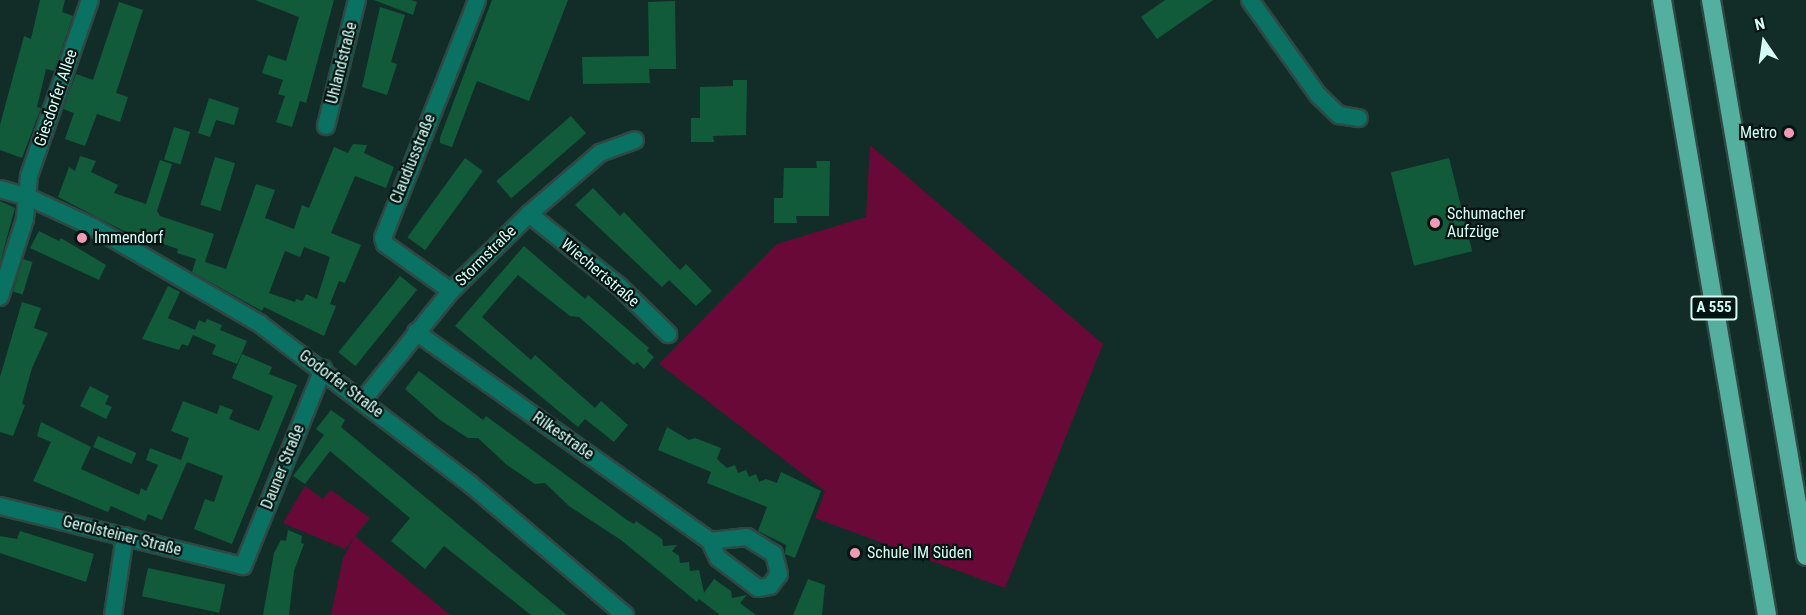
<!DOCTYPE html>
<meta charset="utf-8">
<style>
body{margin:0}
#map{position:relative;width:1806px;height:615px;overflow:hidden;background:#122d28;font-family:"Roboto Condensed",sans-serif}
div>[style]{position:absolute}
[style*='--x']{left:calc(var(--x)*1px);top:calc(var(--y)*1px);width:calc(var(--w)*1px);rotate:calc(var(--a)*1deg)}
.green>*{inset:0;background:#690937}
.building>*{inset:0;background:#115b3b;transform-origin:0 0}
.roads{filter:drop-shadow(2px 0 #2f4843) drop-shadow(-2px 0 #2f4843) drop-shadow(0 2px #2f4843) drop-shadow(0 -2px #2f4843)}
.minor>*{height:16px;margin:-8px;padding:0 8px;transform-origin:8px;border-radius:8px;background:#0a7263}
.highway>*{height:18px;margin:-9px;padding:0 9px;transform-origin:9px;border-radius:9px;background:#53af9e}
.dots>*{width:16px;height:16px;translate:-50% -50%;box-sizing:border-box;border:3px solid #001511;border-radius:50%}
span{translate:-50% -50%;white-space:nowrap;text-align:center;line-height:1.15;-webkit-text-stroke:4.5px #001511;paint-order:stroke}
.shield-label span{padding:2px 4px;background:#001511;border:2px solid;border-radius:4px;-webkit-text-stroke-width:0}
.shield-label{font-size:15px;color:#d5fff5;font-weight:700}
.street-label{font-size:16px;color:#d5fff5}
.poi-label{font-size:16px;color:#d5fff5}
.right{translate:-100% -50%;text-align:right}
.left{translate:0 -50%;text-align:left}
.north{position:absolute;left:1734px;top:12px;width:60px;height:60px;-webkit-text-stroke:4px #001511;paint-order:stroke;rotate:347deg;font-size:16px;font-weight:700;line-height:24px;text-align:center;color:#d5fff5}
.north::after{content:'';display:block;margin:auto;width:21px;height:27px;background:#d5fff5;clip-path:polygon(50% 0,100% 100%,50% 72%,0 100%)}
</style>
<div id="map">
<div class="green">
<div style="clip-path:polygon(870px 145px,1103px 344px,1005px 588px,815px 518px,825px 491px,659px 364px,777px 244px,866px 217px)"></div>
<div style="clip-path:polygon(305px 486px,323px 499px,331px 490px,370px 518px,355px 536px,450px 615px,331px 615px,343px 558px,354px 538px,345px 549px,283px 523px)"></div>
</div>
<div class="building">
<div style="clip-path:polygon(40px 0,65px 0,62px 12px,73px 16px,54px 71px,46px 69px,37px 107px,41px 108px,22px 158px,0 150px,0 125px,24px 36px,31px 39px)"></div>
<div style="clip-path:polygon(255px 0,334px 0,306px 103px,300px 101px,292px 127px,276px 122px,285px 96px,278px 94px,283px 80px,262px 73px,268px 55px,286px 61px,299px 17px)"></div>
<div style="clip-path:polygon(374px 0,411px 0,417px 2px,413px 15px)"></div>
<div style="clip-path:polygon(492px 0,568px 0,529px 101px,477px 81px,452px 147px,440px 143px,440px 138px)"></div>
<div style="clip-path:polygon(1165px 0,1213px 0,1157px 39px,1141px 17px)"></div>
<div style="clip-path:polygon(675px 1px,676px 69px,649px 69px,650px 83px,583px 84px,582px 57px,649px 56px,648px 2px)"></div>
<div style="clip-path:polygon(119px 2px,143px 10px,116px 93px,128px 97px,120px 122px,97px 114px,85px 146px,65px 139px,74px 113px,63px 109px,76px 74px,93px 80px)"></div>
<div style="clip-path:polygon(380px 7px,405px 15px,391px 62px,397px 64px,387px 95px,362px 87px)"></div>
<div style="clip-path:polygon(733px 80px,747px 80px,746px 135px,713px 136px,714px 142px,691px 142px,691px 118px,700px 118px,700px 87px,733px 86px)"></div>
<div style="clip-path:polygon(209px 98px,239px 108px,234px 125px,216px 120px,210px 137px,198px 133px)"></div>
<div style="left:571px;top:116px;width:23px;height:99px;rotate:49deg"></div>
<div style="left:174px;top:127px;width:17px;height:34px;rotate:17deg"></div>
<div style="clip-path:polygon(evenodd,353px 144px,367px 145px,364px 153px,394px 167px,386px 188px,355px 176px,331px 233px,361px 245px,345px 283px,339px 281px,330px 304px,336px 306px,324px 336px,264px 307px,262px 311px,192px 272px,196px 259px,177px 253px,178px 249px,122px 230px,58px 197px,69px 167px,75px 171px,80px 156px,96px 161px,91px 172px,118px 185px,114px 193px,146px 204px,160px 160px,172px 164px,157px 211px,160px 216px,214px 234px,205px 262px,226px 269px,256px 184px,275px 190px,265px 218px,294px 229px,302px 205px,309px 208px,334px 147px,348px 153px,353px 144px,304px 247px,330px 257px,317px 299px,306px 294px,303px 301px,296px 299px,295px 302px,269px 293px,285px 251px,300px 257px,304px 247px)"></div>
<div style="left:215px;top:157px;width:21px;height:50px;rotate:17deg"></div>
<div style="left:465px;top:158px;width:22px;height:98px;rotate:36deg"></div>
<div style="left:1449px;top:158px;width:96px;height:60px;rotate:76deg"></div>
<div style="clip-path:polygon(816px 161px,830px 161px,829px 216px,796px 216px,797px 223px,774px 223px,774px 198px,783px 198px,784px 168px,817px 168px)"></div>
<div style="clip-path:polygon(593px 188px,620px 216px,624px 212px,680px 270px,686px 264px,712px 291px,696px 306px,669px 280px,662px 287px,575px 205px)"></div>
<div style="clip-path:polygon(0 201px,15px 208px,0 263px)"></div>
<div style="clip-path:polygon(39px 231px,59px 241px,61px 238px,106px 265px,99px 280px,30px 248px)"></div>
<div style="clip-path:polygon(524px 246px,585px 299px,588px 295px,649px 348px,647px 351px,654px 357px,644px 369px,637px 362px,634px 365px,579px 317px,570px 316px,518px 275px,482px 317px,531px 360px,535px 355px,595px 408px,601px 401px,628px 425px,614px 442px,585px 419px,578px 427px,455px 326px)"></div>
<div style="left:23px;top:259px;width:10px;height:34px;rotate:17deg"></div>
<div style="left:400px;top:276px;width:22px;height:98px;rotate:39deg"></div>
<div style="clip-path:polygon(168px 286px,180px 292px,168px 318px,195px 330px,199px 320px,205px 323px,207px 319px,222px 325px,220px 330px,247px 341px,237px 364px,212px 354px,216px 345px,193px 335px,188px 346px,182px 344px,179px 350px,142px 339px)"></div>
<div style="clip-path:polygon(22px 302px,41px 308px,34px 328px,48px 333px,32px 368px,22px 404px,25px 405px,13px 436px,0 432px,0 377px)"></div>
<div style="clip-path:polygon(242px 354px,272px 367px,269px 374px,297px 385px,232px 544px,194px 529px,205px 499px,214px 502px,223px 476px,187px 462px,162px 520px,148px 514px,145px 521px,111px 506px,108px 512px,33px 481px,51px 442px,37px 436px,41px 422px,91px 447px,81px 469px,139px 495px,141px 488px,146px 491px,158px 465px,146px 460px,150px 448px,186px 462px,181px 460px,189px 438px,171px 431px,183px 401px,217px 414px,220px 405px,233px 410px,229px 419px,259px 431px,273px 396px,232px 378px)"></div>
<div style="clip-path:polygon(419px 371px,483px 420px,486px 416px,627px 520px,634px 524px,636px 521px,662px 539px,663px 546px,677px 545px,672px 551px,679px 556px,680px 563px,689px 562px,690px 571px,699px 570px,704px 593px,714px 579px,731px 591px,732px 598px,747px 595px,740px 603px,756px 615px,720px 615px,699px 599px,697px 602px,621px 540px,569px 506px,545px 483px,535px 484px,507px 465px,478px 438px,468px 438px,440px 420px,405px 389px)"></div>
<div style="clip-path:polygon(90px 386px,109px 396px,105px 404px,112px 407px,106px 419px,80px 406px)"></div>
<div style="clip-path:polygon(331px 410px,345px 420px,341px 427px,567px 615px,531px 615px,444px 546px,425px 569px,391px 541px,410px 518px,330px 451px,305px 484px,293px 476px,324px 435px,316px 429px)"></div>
<div style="clip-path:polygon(667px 427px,689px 440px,695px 438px,721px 448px,717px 459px,727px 468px,735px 465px,738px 473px,746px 470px,749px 477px,756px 474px,759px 482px,766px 479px,777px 483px,781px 472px,821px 491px,795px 558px,785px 554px,786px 545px,758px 531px,767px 507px,707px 483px,711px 472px,658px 450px)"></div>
<div style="left:98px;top:436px;width:42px;height:12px;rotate:24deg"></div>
<div style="clip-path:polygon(288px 530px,302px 536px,301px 543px,304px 544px,294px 571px,289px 615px,263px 615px,274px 553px,281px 540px,286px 541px)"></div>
<div style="clip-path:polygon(20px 531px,94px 554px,86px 582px,0 553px,0 536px,17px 539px)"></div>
<div style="left:148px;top:568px;width:79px;height:29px;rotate:12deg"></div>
<div style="clip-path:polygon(808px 579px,825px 585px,822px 615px,793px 615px)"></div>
</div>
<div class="roads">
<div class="minor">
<div style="--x:1250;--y:0;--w:117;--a:54.4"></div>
<div style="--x:1318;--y:95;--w:29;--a:44"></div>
<div style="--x:1339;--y:115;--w:20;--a:9"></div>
<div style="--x:326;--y:126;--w:130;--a:-76.2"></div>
<div style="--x:0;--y:189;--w:29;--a:16"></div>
<div style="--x:28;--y:197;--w:72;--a:24.8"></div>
<div style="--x:93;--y:227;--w:193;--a:30.1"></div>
<div style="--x:260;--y:324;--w:263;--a:37.3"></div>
<div style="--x:469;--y:483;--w:204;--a:40.2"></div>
<div style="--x:529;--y:214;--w:115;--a:38.7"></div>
<div style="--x:619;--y:286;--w:69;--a:44.4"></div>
<div style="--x:451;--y:291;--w:81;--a:-144.5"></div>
<div style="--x:385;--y:244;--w:6;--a:-108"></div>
<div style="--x:383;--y:238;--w:256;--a:-68.4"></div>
<div style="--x:0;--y:297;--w:82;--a:-72.2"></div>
<div style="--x:25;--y:219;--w:43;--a:-84.7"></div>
<div style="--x:29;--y:176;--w:186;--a:-70.9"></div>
<div style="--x:416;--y:332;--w:361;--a:35.4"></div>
<div style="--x:710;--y:541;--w:19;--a:65"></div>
<div style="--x:718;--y:558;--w:50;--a:36.9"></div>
<div style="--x:758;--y:588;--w:12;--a:-9"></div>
<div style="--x:770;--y:586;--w:15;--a:-53"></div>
<div style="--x:779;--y:574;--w:21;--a:-104"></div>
<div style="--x:774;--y:554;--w:32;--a:-148"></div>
<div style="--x:747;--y:537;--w:37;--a:174"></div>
<div style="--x:363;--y:400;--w:140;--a:-51.1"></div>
<div style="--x:451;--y:291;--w:110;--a:-44.6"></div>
<div style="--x:529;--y:214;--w:94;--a:-40.7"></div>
<div style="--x:600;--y:153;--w:37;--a:-20"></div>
<div style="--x:0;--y:506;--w:250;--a:13.9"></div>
<div style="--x:243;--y:566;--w:213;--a:-67.9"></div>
<div style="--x:113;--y:615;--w:80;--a:-81.4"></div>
</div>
<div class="highway">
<div style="--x:1662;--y:0;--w:624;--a:80.31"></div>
<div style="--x:1711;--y:0;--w:564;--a:80.3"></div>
</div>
</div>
<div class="dots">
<div style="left:1789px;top:133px;background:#f09ab5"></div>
<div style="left:1435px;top:223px;background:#f09ab5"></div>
<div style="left:82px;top:238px;background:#f09ab5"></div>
<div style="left:855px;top:553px;background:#f09ab5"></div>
</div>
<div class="shield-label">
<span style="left:1714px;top:308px">A 555</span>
</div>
<div class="street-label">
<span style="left:342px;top:63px;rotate:-76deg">Uhlandstraße</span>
<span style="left:56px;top:98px;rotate:-71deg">Giesdorfer Allee</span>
<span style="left:413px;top:159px;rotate:-68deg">Claudiusstraße</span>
<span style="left:486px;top:256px;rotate:-45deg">Stormstraße</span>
<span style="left:600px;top:273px;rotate:40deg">Wiechertstraße</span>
<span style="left:341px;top:384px;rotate:37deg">Godorfer Straße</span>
<span style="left:563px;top:436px;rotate:35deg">Rilkestraße</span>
<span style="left:283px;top:467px;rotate:-68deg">Dauner Straße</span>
<span style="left:122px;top:536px;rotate:14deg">Gerolsteiner Straße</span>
</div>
<div class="poi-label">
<span class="right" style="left:1777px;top:133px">Metro</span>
<span class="left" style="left:1447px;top:223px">Schumacher<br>Aufzüge</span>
<span class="left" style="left:94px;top:238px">Immendorf</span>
<span class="left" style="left:867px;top:553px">Schule IM Süden</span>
</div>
<div class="north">N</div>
</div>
